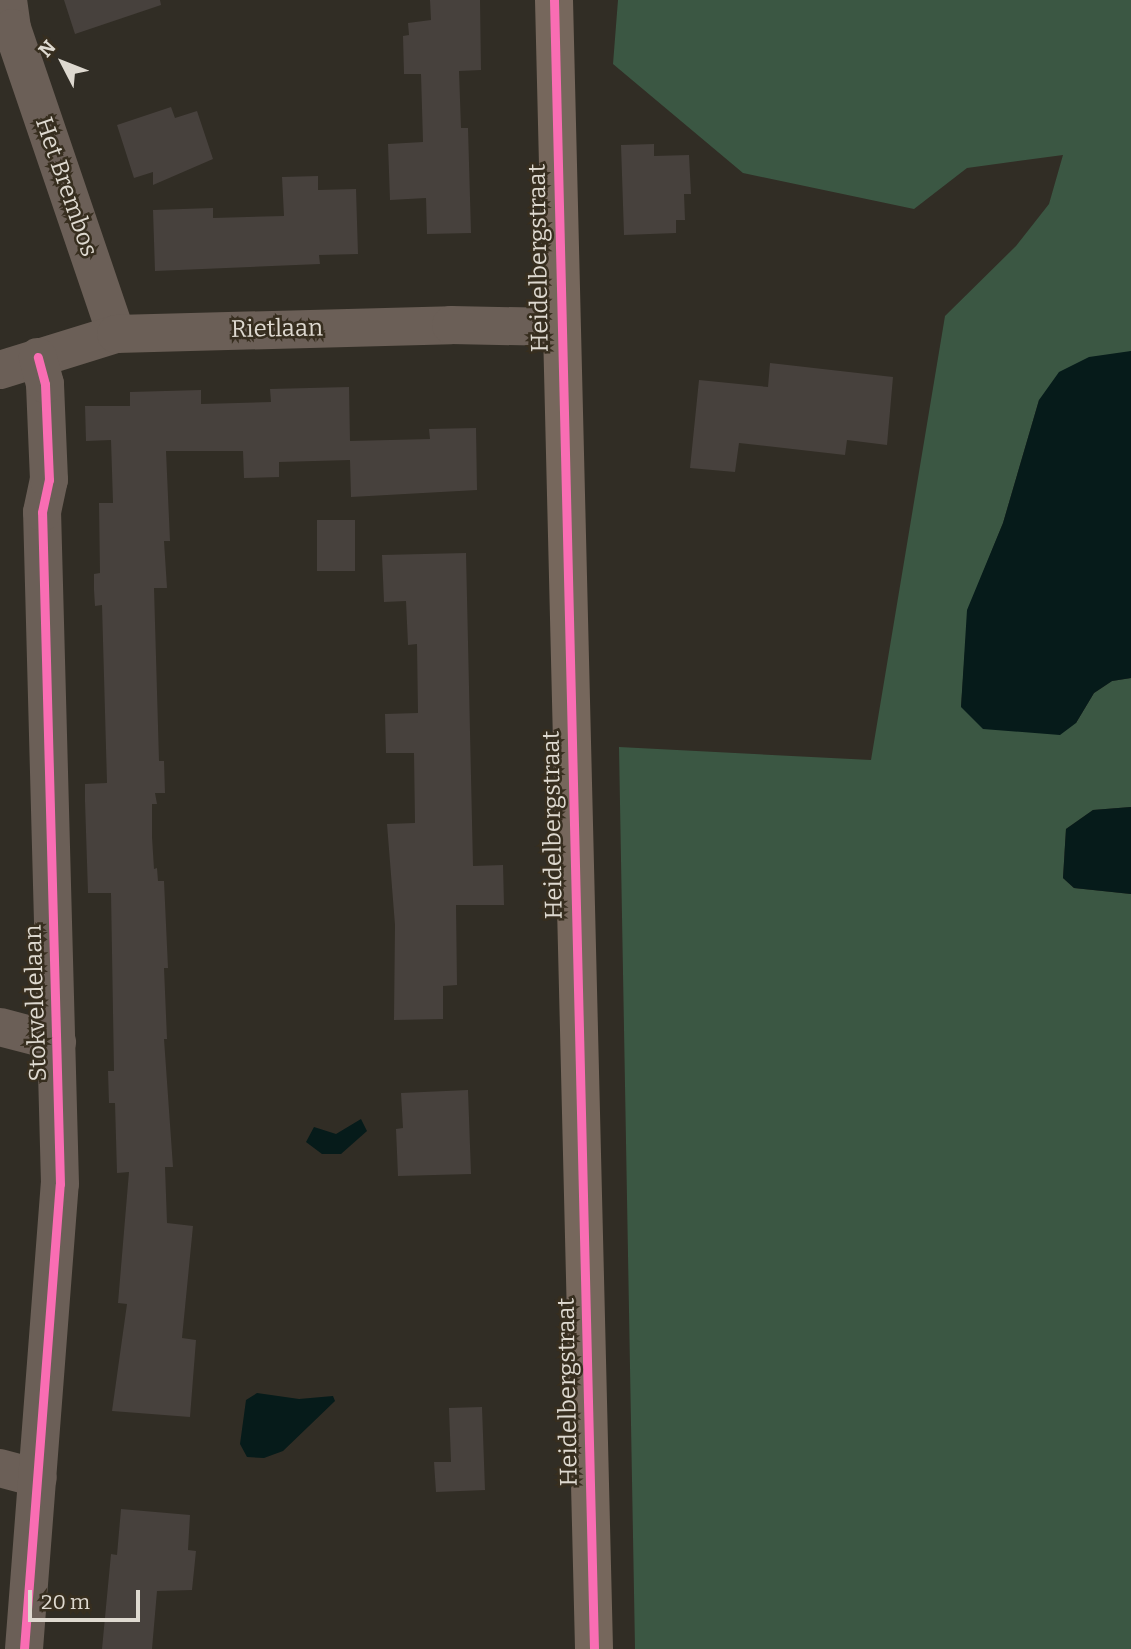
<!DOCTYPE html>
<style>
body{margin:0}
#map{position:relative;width:1131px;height:1649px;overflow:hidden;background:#312d25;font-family:Bitter,serif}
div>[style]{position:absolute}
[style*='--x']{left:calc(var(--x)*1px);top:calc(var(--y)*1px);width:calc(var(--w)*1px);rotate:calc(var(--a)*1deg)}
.green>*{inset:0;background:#3b5743}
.water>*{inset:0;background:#061b1a}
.building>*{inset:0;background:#47413d;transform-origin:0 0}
.minor>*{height:38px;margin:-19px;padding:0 19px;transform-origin:19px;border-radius:19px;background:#6b5f57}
.major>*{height:38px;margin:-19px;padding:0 19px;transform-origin:19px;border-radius:19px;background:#76675c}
.cycleway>*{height:9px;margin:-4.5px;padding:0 4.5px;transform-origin:4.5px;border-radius:4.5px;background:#f96db3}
span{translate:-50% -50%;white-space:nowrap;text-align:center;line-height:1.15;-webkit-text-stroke:5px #372e1f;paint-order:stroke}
.street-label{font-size:24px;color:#ded9d0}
.north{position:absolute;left:28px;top:28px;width:70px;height:70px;-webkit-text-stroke:5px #372e1f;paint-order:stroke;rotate:312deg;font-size:19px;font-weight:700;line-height:28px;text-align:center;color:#ded9d0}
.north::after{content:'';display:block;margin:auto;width:24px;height:32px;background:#ded9d0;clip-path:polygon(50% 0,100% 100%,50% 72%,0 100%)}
.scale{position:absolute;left:28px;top:1590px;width:112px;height:32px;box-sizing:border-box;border:4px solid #ded9d0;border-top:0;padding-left:9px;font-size:21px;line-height:24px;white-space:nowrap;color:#ded9d0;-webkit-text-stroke:5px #372e1f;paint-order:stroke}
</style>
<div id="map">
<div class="green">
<div style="clip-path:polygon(618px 0,1131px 0,1131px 351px,1039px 400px,1003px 523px,968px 610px,961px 706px,1076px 723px,1094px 693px,1112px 681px,1131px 678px,1131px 807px,1093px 810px,1066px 829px,1063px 878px,1074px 888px,1131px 894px,1131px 1649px,635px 1649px,619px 747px,871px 760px,945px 316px,1016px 246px,1049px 204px,1063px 155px,967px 168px,914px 209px,743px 173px,613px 64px)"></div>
</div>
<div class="water">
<div style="clip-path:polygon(1131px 351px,1131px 678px,1112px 681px,1094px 693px,1076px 723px,1060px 735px,983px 729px,961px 707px,967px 610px,1003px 523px,1039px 400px,1059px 372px,1089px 357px)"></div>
<div style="clip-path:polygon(1131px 807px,1131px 894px,1074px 888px,1063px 878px,1066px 829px,1093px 810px)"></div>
<div style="clip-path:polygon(361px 1119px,367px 1131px,341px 1154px,322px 1154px,306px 1142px,314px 1127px,336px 1134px)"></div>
<div style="clip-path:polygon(257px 1393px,299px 1399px,333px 1396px,335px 1401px,283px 1451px,264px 1458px,247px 1457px,240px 1444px,246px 1400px)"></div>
</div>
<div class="building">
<div style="clip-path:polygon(64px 0,160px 0,161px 5px,75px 34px)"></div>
<div style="clip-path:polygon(430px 0,480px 0,481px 70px,459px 71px,461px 128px,468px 128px,471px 233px,427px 234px,426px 198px,390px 200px,388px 144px,423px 142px,421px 74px,404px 74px,403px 36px,409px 35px,408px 23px,431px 20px)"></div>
<div style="clip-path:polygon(171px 107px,175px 118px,197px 111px,213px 159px,153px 185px,153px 172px,134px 178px,117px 125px)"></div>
<div style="clip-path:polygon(654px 144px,654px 156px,689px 155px,691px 194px,684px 194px,685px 220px,676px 220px,676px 233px,624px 235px,621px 145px)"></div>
<div style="clip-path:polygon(318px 176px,318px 190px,356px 189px,358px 254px,319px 255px,320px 264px,155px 271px,153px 210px,213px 208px,213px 218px,284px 216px,282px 177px)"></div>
<div style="clip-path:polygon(770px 363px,893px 377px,887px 445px,847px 440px,845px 455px,739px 443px,735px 472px,690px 468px,699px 380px,768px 387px)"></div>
<div style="clip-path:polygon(349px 387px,350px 441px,430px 439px,429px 429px,476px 428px,477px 490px,351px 497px,350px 460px,279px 462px,279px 477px,244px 478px,243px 451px,166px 451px,170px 541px,164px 541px,167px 588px,154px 588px,159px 761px,164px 761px,165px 793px,155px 793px,157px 804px,152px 804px,152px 837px,154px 869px,157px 868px,158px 881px,164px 881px,168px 968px,164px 968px,167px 1039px,164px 1039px,173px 1167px,165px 1167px,167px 1223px,193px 1226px,182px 1338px,196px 1340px,190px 1417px,112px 1411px,127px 1304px,118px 1303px,129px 1172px,117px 1173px,115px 1103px,109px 1103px,108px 1071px,114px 1071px,111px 893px,88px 893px,85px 801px,85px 784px,107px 783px,102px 605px,95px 606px,94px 590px,94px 574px,100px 573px,99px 503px,113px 503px,111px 440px,86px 441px,85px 406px,130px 406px,130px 392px,201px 390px,201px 404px,271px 402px,270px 389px)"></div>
<div style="left:355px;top:520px;width:51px;height:38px;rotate:90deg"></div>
<div style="clip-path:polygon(466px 553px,473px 866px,503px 865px,504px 905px,456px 905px,457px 985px,443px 986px,443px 1019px,394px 1020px,395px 925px,387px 824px,415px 823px,414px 753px,386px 753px,385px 714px,418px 713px,417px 644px,408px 645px,406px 601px,384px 602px,382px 555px)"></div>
<div style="clip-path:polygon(468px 1090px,471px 1174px,398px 1176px,396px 1129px,403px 1128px,401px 1093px)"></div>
<div style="clip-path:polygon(482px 1407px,485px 1490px,436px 1492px,434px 1462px,451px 1462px,449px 1408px)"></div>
<div style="clip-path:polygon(121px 1509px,190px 1515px,188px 1550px,196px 1551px,192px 1590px,157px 1591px,152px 1649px,102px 1649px,111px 1554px,117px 1555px)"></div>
</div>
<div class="minor">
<div style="--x:8;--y:0;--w:28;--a:82"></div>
<div style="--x:12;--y:28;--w:323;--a:71.2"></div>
<div style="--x:0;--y:370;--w:121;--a:-17.2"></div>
<div style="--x:116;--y:334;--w:335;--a:-1.5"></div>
<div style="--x:451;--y:325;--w:108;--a:1.1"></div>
<div style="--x:0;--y:1027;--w:59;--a:14.7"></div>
<div style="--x:0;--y:1468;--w:39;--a:15"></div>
<div style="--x:24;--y:1649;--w:466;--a:-85.6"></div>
<div style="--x:60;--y:1184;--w:672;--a:-91.53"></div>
<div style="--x:42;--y:512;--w:33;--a:-78"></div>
<div style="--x:49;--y:480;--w:96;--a:-92.4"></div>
<div style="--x:45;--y:384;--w:28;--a:-105"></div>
</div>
<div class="major">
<div style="--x:554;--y:0;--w:1649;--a:88.61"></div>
</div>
<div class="cycleway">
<div style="--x:554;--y:0;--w:1649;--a:88.61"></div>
<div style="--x:24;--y:1649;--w:466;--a:-85.6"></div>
<div style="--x:60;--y:1184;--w:672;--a:-91.53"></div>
<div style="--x:42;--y:512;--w:33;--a:-78"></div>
<div style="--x:49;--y:480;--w:96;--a:-92.4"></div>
<div style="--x:45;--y:384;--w:28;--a:-105"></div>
</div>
<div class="street-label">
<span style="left:66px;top:187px;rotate:71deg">Het Brembos</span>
<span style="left:539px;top:258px;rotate:-91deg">Heidelbergstraat</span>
<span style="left:277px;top:329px;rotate:-1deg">Rietlaan</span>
<span style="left:553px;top:825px;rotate:-91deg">Heidelbergstraat</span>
<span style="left:36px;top:1003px;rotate:-92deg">Stokveldelaan</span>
<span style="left:568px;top:1392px;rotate:-91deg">Heidelbergstraat</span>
</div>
<div class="north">N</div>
<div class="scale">20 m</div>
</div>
